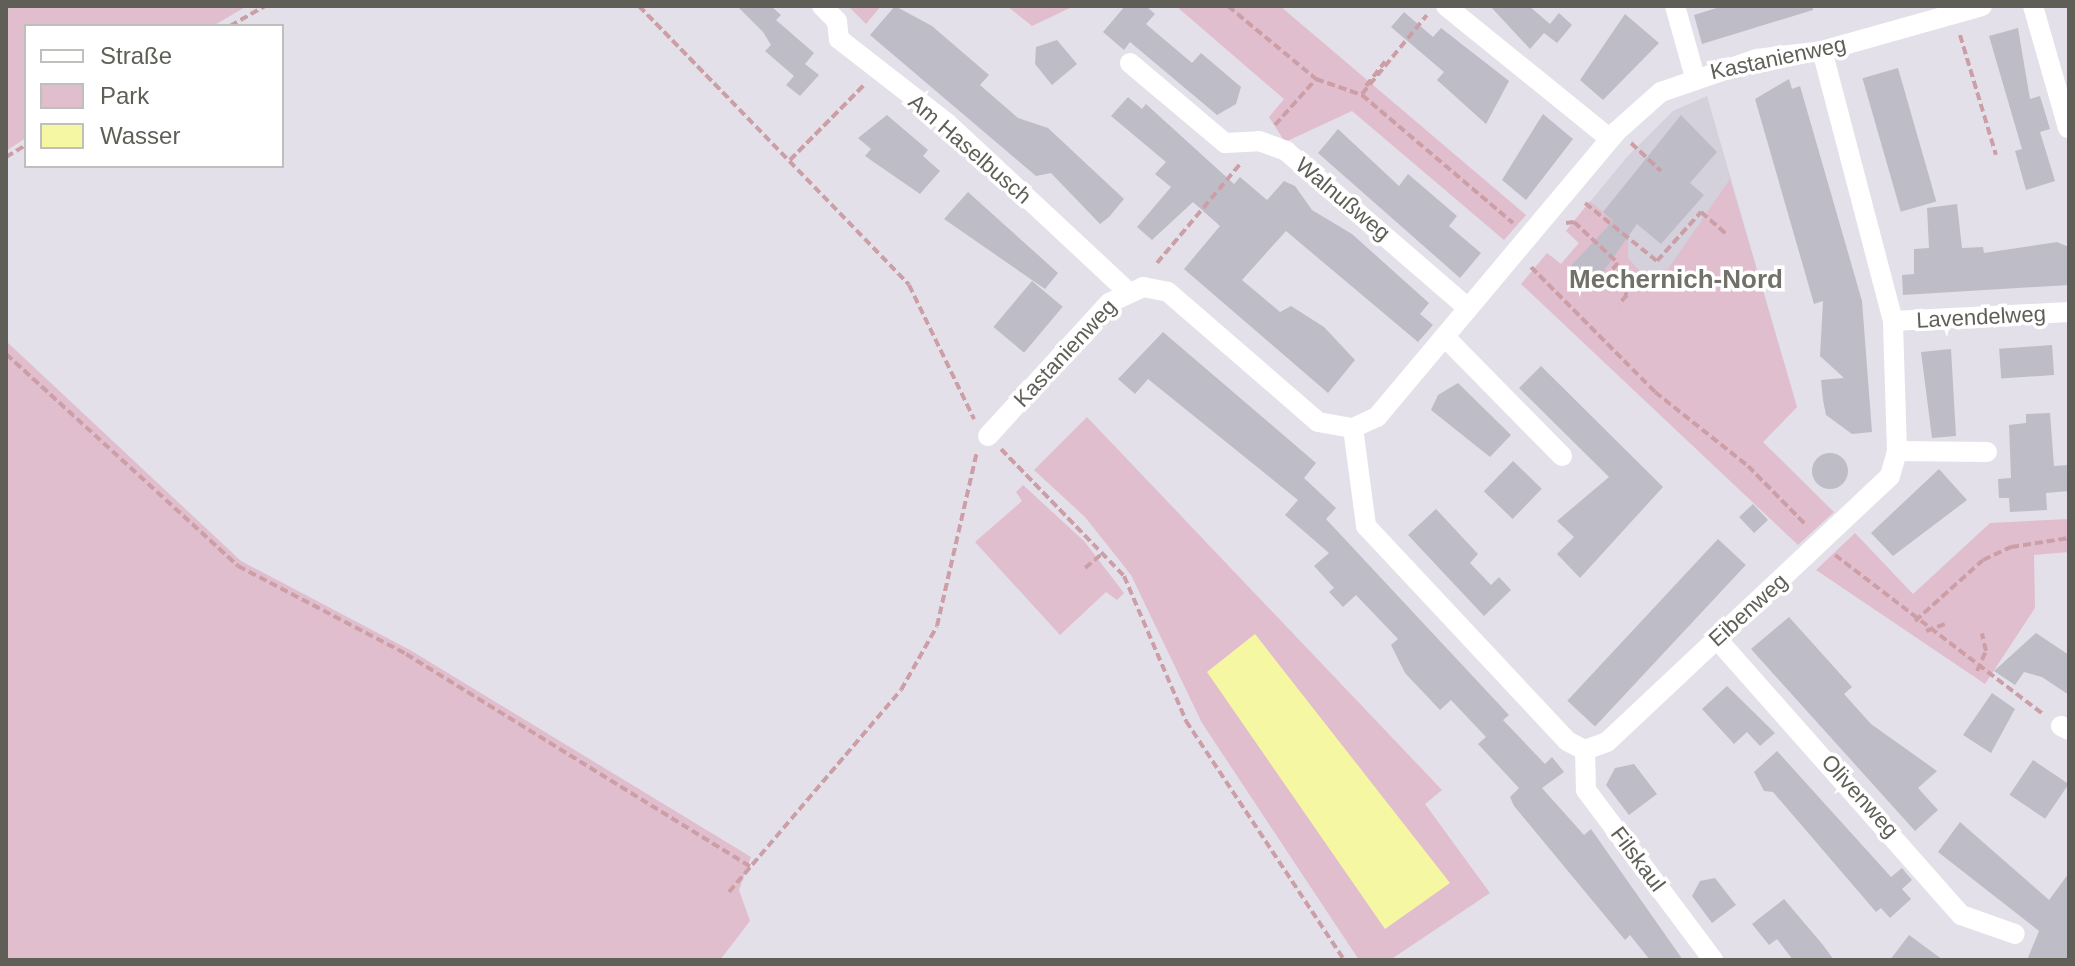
<!DOCTYPE html>
<meta charset="utf-8">
<style>
body{margin:0}
#map{position:relative;width:2075px;height:966px;overflow:hidden;background:#e3e0ea;font-family:Arial,sans-serif}
div>[style]{position:absolute}
[style*='--x']{left:calc(var(--x)*1px);top:calc(var(--y)*1px);width:calc(var(--w)*1px);rotate:calc(var(--a)*1deg)}
.education>*{inset:0;background:#d4d1dd}
.green>*{inset:0;background:#e0becd}
.water>*{inset:0;background:#f6f7a3}
.building>*{inset:0;background:#bebcc6;transform-origin:0 0}
.round{border-radius:50%}
.path>*{height:4px;margin-top:-2px;transform-origin:0;background:repeating-linear-gradient(90deg,#cc9fa7 0 8px,transparent 0 12px)}
.street>*{height:20px;margin:-10px;padding:0 10px;transform-origin:10px;border-radius:10px;background:#fff}
span{translate:-50% -50%;white-space:nowrap;text-align:center;line-height:1.15;-webkit-text-stroke:7px #fff;paint-order:stroke}
.street-label{font-size:22px;color:#5f5f58}
.quarter-label{font-size:26px;color:#71716a;font-weight:700}
.frame{position:absolute;inset:0;border:8px solid #5f5f58;pointer-events:none}
.legend{position:absolute;left:24px;top:24px;width:260px;height:144px;box-sizing:border-box;background:#fff;border:2px solid #bfbfbc;margin:0;padding:10px 14px;list-style:none;font-size:24px;color:#5f5f58}
.legend li{display:flex;align-items:center;gap:16px;height:40px}
.legend b{width:40px;border:2px solid #bfbfbc}
</style>
<div id="map">
<div class="education">
<div style="clip-path:polygon(1707px 96px,1797px 407px,1763px 442px,1547px 253px,1561px 264px,1579px 243px,1566px 231px,1626px 158px,1673px 111px)"></div>
</div>
<div class="green">
<div style="clip-path:polygon(6px 6px,247px 6px,213px 26px,26px 26px,26px 138px,6px 151px)"></div>
<div style="clip-path:polygon(848px 6px,881px 6px,866px 24px)"></div>
<div style="clip-path:polygon(1007px 6px,1074px 6px,1032px 26px)"></div>
<div style="clip-path:polygon(1176px 6px,1280px 6px,1526px 215px,1504px 240px,1352px 111px,1285px 142px,1269px 117px,1284px 99px)"></div>
<div style="clip-path:polygon(1730px 179px,1797px 407px,1763px 442px,1834px 512px,1798px 545px,1521px 284px,1547px 253px,1561px 264px,1579px 243px,1566px 231px,1590px 201px,1628px 234px,1628px 258px,1641px 272px,1668px 269px)"></div>
<div style="clip-path:polygon(6px 341px,241px 561px,410px 650px,751px 857px,739px 890px,750px 921px,720px 960px,6px 960px)"></div>
<div style="clip-path:polygon(1087px 417px,1442px 790px,1425px 804px,1490px 893px,1390px 960px,1359px 960px,1202px 723px,1131px 575px,1085px 517px,1034px 470px)"></div>
<div style="clip-path:polygon(1023px 485px,1084px 541px,1124px 593px,1117px 600px,1106px 592px,1060px 635px,975px 542px,1022px 501px,1016px 492px)"></div>
<div style="clip-path:polygon(2069px 519px,2069px 552px,2034px 555px,2035px 608px,1985px 684px,1816px 570px,1855px 533px,1913px 594px,1990px 523px)"></div>
</div>
<div class="water">
<div style="clip-path:polygon(1255px 634px,1450px 883px,1385px 929px,1207px 672px)"></div>
</div>
<div class="building">
<div style="clip-path:polygon(737px 6px,771px 6px,781px 15px,776px 20px,814px 53px,805px 64px,819px 75px,800px 96px,786px 85px,794px 76px,765px 51px,771px 45px,763px 32px)"></div>
<div style="clip-path:polygon(895px 6px,932px 26px,989px 75px,980px 85px,1018px 118px,1048px 128px,1124px 199px,1109px 217px,1100px 224px,1051px 173px,1036px 176px,870px 35px)"></div>
<div style="clip-path:polygon(1125px 6px,1146px 6px,1155px 14px,1146px 24px,1192px 63px,1201px 53px,1241px 87px,1236px 104px,1217px 115px,1130px 42px,1124px 50px,1103px 32px)"></div>
<div style="clip-path:polygon(1490px 6px,1529px 6px,1550px 24px,1559px 13px,1572px 25px,1557px 43px,1544px 33px,1530px 49px)"></div>
<div style="clip-path:polygon(1723px 6px,1813px 6px,1813px 10px,1702px 44px,1694px 15px)"></div>
<div style="clip-path:polygon(1404px 12px,1433px 37px,1441px 28px,1509px 81px,1486px 124px,1437px 80px,1444px 72px,1391px 27px)"></div>
<div style="clip-path:polygon(1625px 14px,1659px 43px,1603px 100px,1580px 80px)"></div>
<div style="clip-path:polygon(2018px 28px,2030px 99px,2040px 96px,2050px 129px,2040px 132px,2055px 181px,2026px 190px,2015px 151px,2022px 149px,1989px 36px)"></div>
<div style="clip-path:polygon(1057px 40px,1077px 64px,1052px 85px,1035px 64px,1036px 47px)"></div>
<div style="left:1898px;top:68px;width:139px;height:37px;rotate:74deg"></div>
<div style="clip-path:polygon(1789px 79px,1792px 89px,1800px 86px,1862px 301px,1872px 432px,1852px 434px,1826px 415px,1823px 400px,1821px 380px,1844px 378px,1820px 356px,1823px 301px,1814px 304px,1755px 99px)"></div>
<div style="clip-path:polygon(1128px 97px,1142px 109px,1146px 104px,1234px 184px,1240px 177px,1267px 200px,1284px 181px,1295px 186px,1312px 210px,1352px 234px,1429px 303px,1420px 314px,1433px 325px,1418px 342px,1286px 231px,1242px 280px,1280px 312px,1291px 306px,1324px 327px,1355px 360px,1328px 393px,1184px 269px,1220px 226px,1193px 202px,1152px 240px,1137px 227px,1171px 187px,1155px 174px,1166px 162px,1111px 116px)"></div>
<div style="clip-path:polygon(1543px 114px,1573px 139px,1526px 200px,1502px 180px)"></div>
<div style="clip-path:polygon(887px 115px,928px 150px,923px 156px,940px 171px,920px 194px,865px 156px,871px 149px,858px 138px)"></div>
<div style="clip-path:polygon(1681px 115px,1717px 152px,1690px 183px,1704px 195px,1661px 244px,1637px 224px,1591px 289px,1569px 268px,1613px 221px,1603px 212px)"></div>
<div style="clip-path:polygon(1338px 129px,1399px 186px,1408px 174px,1457px 216px,1449px 226px,1481px 253px,1460px 278px,1318px 153px)"></div>
<div style="clip-path:polygon(968px 192px,1058px 273px,1045px 289px,944px 219px)"></div>
<div style="clip-path:polygon(1957px 204px,1962px 248px,1983px 247px,1984px 253px,2057px 242px,2069px 247px,2069px 285px,1903px 295px,1902px 275px,1914px 274px,1914px 249px,1929px 248px,1927px 208px)"></div>
<div style="left:1032px;top:281px;width:40px;height:60px;rotate:40deg"></div>
<div style="clip-path:polygon(1163px 332px,1316px 463px,1304px 478px,1336px 508px,1326px 519px,1509px 715px,1503px 720px,1545px 764px,1552px 757px,1564px 772px,1542px 788px,1584px 835px,1591px 829px,1683px 960px,1650px 960px,1630px 935px,1625px 940px,1514px 806px,1510px 797px,1519px 788px,1478px 744px,1486px 737px,1451px 700px,1440px 710px,1405px 673px,1391px 645px,1398px 639px,1356px 595px,1343px 607px,1329px 592px,1334px 588px,1314px 566px,1329px 553px,1285px 515px,1298px 500px,1148px 379px,1135px 394px,1118px 379px)"></div>
<div style="left:2052px;top:345px;width:30px;height:53px;rotate:86deg"></div>
<div style="clip-path:polygon(1951px 349px,1956px 436px,1932px 438px,1921px 352px)"></div>
<div style="clip-path:polygon(1541px 366px,1663px 487px,1580px 578px,1557px 554px,1574px 537px,1557px 521px,1609px 477px,1519px 388px)"></div>
<div style="clip-path:polygon(1458px 383px,1511px 435px,1490px 457px,1431px 410px,1438px 395px)"></div>
<div style="clip-path:polygon(2050px 413px,2054px 466px,2069px 465px,2069px 491px,2046px 493px,2047px 510px,2010px 512px,2009px 498px,1999px 498px,1998px 479px,2011px 478px,2009px 425px,2026px 423px,2026px 414px)"></div>
<div class="round" style="left:1812px;top:453px;width:36px;height:36px"></div>
<div style="left:1513px;top:461px;width:40px;height:42px;rotate:44deg"></div>
<div style="clip-path:polygon(1939px 469px,1967px 500px,1893px 556px,1871px 533px)"></div>
<div style="left:1753px;top:504px;width:22px;height:19px;rotate:47deg"></div>
<div style="clip-path:polygon(1436px 509px,1478px 554px,1470px 563px,1491px 585px,1499px 577px,1511px 590px,1484px 616px,1408px 535px)"></div>
<div style="left:1718px;top:539px;width:38px;height:221px;rotate:43deg"></div>
<div style="clip-path:polygon(1789px 617px,1852px 687px,1844px 694px,1871px 724px,1937px 771px,1918px 788px,1938px 810px,1915px 831px,1751px 649px)"></div>
<div style="clip-path:polygon(2036px 633px,2069px 655px,2069px 695px,2042px 677px,2024px 672px,2015px 685px,1994px 671px)"></div>
<div style="clip-path:polygon(1727px 686px,1775px 733px,1760px 746px,1747px 732px,1734px 744px,1702px 709px)"></div>
<div style="clip-path:polygon(1992px 693px,2015px 709px,1991px 753px,1963px 735px)"></div>
<div style="clip-path:polygon(1777px 751px,1891px 877px,1902px 868px,1912px 880px,1902px 889px,1911px 899px,1890px 918px,1881px 908px,1876px 912px,1773px 792px,1764px 791px,1754px 772px)"></div>
<div style="left:2033px;top:760px;width:43px;height:42px;rotate:34deg"></div>
<div style="clip-path:polygon(1634px 764px,1657px 794px,1629px 815px,1606px 785px,1615px 768px)"></div>
<div style="clip-path:polygon(1960px 822px,2049px 900px,2069px 873px,2069px 960px,2027px 960px,2039px 931px,1938px 852px)"></div>
<div style="clip-path:polygon(1715px 878px,1736px 905px,1712px 923px,1692px 896px,1700px 881px)"></div>
<div style="clip-path:polygon(1784px 899px,1823px 945px,1834px 960px,1793px 960px,1777px 939px,1769px 945px,1752px 924px)"></div>
<div style="clip-path:polygon(1909px 935px,1943px 960px,1890px 960px)"></div>
</div>
<div class="path">
<div style="--x:639;--y:6;--w:388;--a:45.9"></div>
<div style="--x:909;--y:285;--w:149;--a:64.1"></div>
<div style="--x:1228;--y:6;--w:114;--a:39.7"></div>
<div style="--x:1316;--y:79;--w:49;--a:19.2"></div>
<div style="--x:1362;--y:95;--w:198;--a:40.3"></div>
<div style="--x:230;--y:26;--w:40;--a:-29.7"></div>
<div style="--x:1960;--y:35;--w:125;--a:73.3"></div>
<div style="--x:1366;--y:86;--w:31;--a:-52"></div>
<div style="--x:1362;--y:94;--w:102;--a:-50.6"></div>
<div style="--x:1275;--y:125;--w:62;--a:-48.3"></div>
<div style="--x:1631;--y:143;--w:41;--a:43"></div>
<div style="--x:6;--y:157;--w:23;--a:-31"></div>
<div style="--x:790;--y:160;--w:105;--a:-45.4"></div>
<div style="--x:1585;--y:203;--w:92;--a:38.9"></div>
<div style="--x:1657;--y:261;--w:66;--a:-48.1"></div>
<div style="--x:1701;--y:212;--w:35;--a:41"></div>
<div style="--x:1566;--y:223;--w:8;--a:-7"></div>
<div style="--x:1574;--y:222;--w:60;--a:43"></div>
<div style="--x:1618;--y:263;--w:36;--a:132"></div>
<div style="--x:1157;--y:263;--w:129;--a:-50"></div>
<div style="--x:1531;--y:267;--w:176;--a:45.2"></div>
<div style="--x:1655;--y:392;--w:119;--a:38.5"></div>
<div style="--x:1748;--y:466;--w:84;--a:45.5"></div>
<div style="--x:1608;--y:276;--w:27;--a:45"></div>
<div style="--x:1627;--y:295;--w:12;--a:132"></div>
<div style="--x:6;--y:354;--w:314;--a:42.4"></div>
<div style="--x:238;--y:566;--w:190;--a:27.6"></div>
<div style="--x:406;--y:654;--w:405;--a:31.7"></div>
<div style="--x:1001;--y:449;--w:177;--a:45.9"></div>
<div style="--x:1124;--y:576;--w:158;--a:66.8"></div>
<div style="--x:1186;--y:721;--w:287;--a:56.5"></div>
<div style="--x:1835;--y:555;--w:263;--a:37.4"></div>
<div style="--x:1085;--y:568;--w:23;--a:-40"></div>
<div style="--x:1915;--y:621;--w:91;--a:-41.9"></div>
<div style="--x:1983;--y:560;--w:31;--a:-25"></div>
<div style="--x:2011;--y:547;--w:59;--a:-8.8"></div>
<div style="--x:1926;--y:631;--w:20;--a:-20"></div>
<div style="--x:1977;--y:671;--w:22;--a:-66"></div>
<div style="--x:1986;--y:651;--w:18;--a:-103"></div>
<div style="--x:729;--y:892;--w:265;--a:-49.6"></div>
<div style="--x:901;--y:690;--w:73;--a:-60.6"></div>
<div style="--x:937;--y:626;--w:179;--a:-77.1"></div>
</div>
<div class="street">
<div style="--x:822;--y:6;--w:21;--a:45"></div>
<div style="--x:837;--y:21;--w:18;--a:84"></div>
<div style="--x:839;--y:39;--w:137;--a:37.9"></div>
<div style="--x:947;--y:123;--w:245;--a:43"></div>
<div style="--x:1446;--y:6;--w:211;--a:39"></div>
<div style="--x:1675;--y:6;--w:74;--a:74.3"></div>
<div style="--x:2033;--y:6;--w:127;--a:74"></div>
<div style="--x:1130;--y:63;--w:124;--a:40.1"></div>
<div style="--x:1225;--y:143;--w:34;--a:-3"></div>
<div style="--x:1259;--y:141;--w:29;--a:20"></div>
<div style="--x:1286;--y:151;--w:240;--a:40.8"></div>
<div style="--x:1893;--y:321;--w:176;--a:-2.9"></div>
<div style="--x:1445;--y:337;--w:167;--a:45.5"></div>
<div style="--x:1353;--y:428;--w:99;--a:82.4"></div>
<div style="--x:1366;--y:526;--w:294;--a:46.9"></div>
<div style="--x:1567;--y:741;--w:20;--a:27"></div>
<div style="--x:1585;--y:750;--w:23;--a:-20"></div>
<div style="--x:1607;--y:742;--w:388;--a:-43.2"></div>
<div style="--x:1890;--y:476;--w:26;--a:-74"></div>
<div style="--x:1897;--y:451;--w:130;--a:-91.8"></div>
<div style="--x:1893;--y:321;--w:279;--a:-104.7"></div>
<div style="--x:988;--y:436;--w:180;--a:-47.7"></div>
<div style="--x:1109;--y:303;--w:38;--a:-25"></div>
<div style="--x:1143;--y:287;--w:25;--a:11"></div>
<div style="--x:1168;--y:292;--w:198;--a:40.9"></div>
<div style="--x:1318;--y:422;--w:36;--a:10"></div>
<div style="--x:1353;--y:428;--w:26;--a:-25"></div>
<div style="--x:1377;--y:417;--w:373;--a:-50"></div>
<div style="--x:1617;--y:131;--w:59;--a:-41.6"></div>
<div style="--x:1661;--y:92;--w:102;--a:-19"></div>
<div style="--x:1757;--y:59;--w:65;--a:-7"></div>
<div style="--x:1822;--y:51;--w:166;--a:-15.7"></div>
<div style="--x:1897;--y:451;--w:90;--a:0.6"></div>
<div style="--x:1716;--y:638;--w:370;--a:48.5"></div>
<div style="--x:1961;--y:915;--w:57;--a:19.4"></div>
<div style="--x:2061;--y:726;--w:9;--a:27"></div>
<div style="--x:1585;--y:750;--w:40;--a:88.6"></div>
<div style="--x:1586;--y:790;--w:212;--a:53.2"></div>
</div>
<div class="street-label">
<span style="left:1778px;top:58px;rotate:-12deg">Kastanienweg</span>
<span style="left:970px;top:149px;rotate:41deg">Am Haselbusch</span>
<span style="left:1343px;top:199px;rotate:40deg">Walnußweg</span>
<span style="left:1981px;top:317px;rotate:-3deg">Lavendelweg</span>
<span style="left:1065px;top:353px;rotate:-47deg">Kastanienweg</span>
<span style="left:1748px;top:610px;rotate:-42deg">Eibenweg</span>
<span style="left:1860px;top:796px;rotate:48deg">Olivenweg</span>
<span style="left:1638px;top:859px;rotate:53deg">Filskaul</span>
</div>
<div class="quarter-label">
<span style="left:1676px;top:280px">Mechernich-Nord</span>
</div>
<div class="frame"></div>
<ul class="legend">
<li><b style="height:10px;background:#fff"></b>Straße</li>
<li><b style="height:22px;background:#e0becd"></b>Park</li>
<li><b style="height:22px;background:#f6f7a3"></b>Wasser</li>
</ul>
</div>
